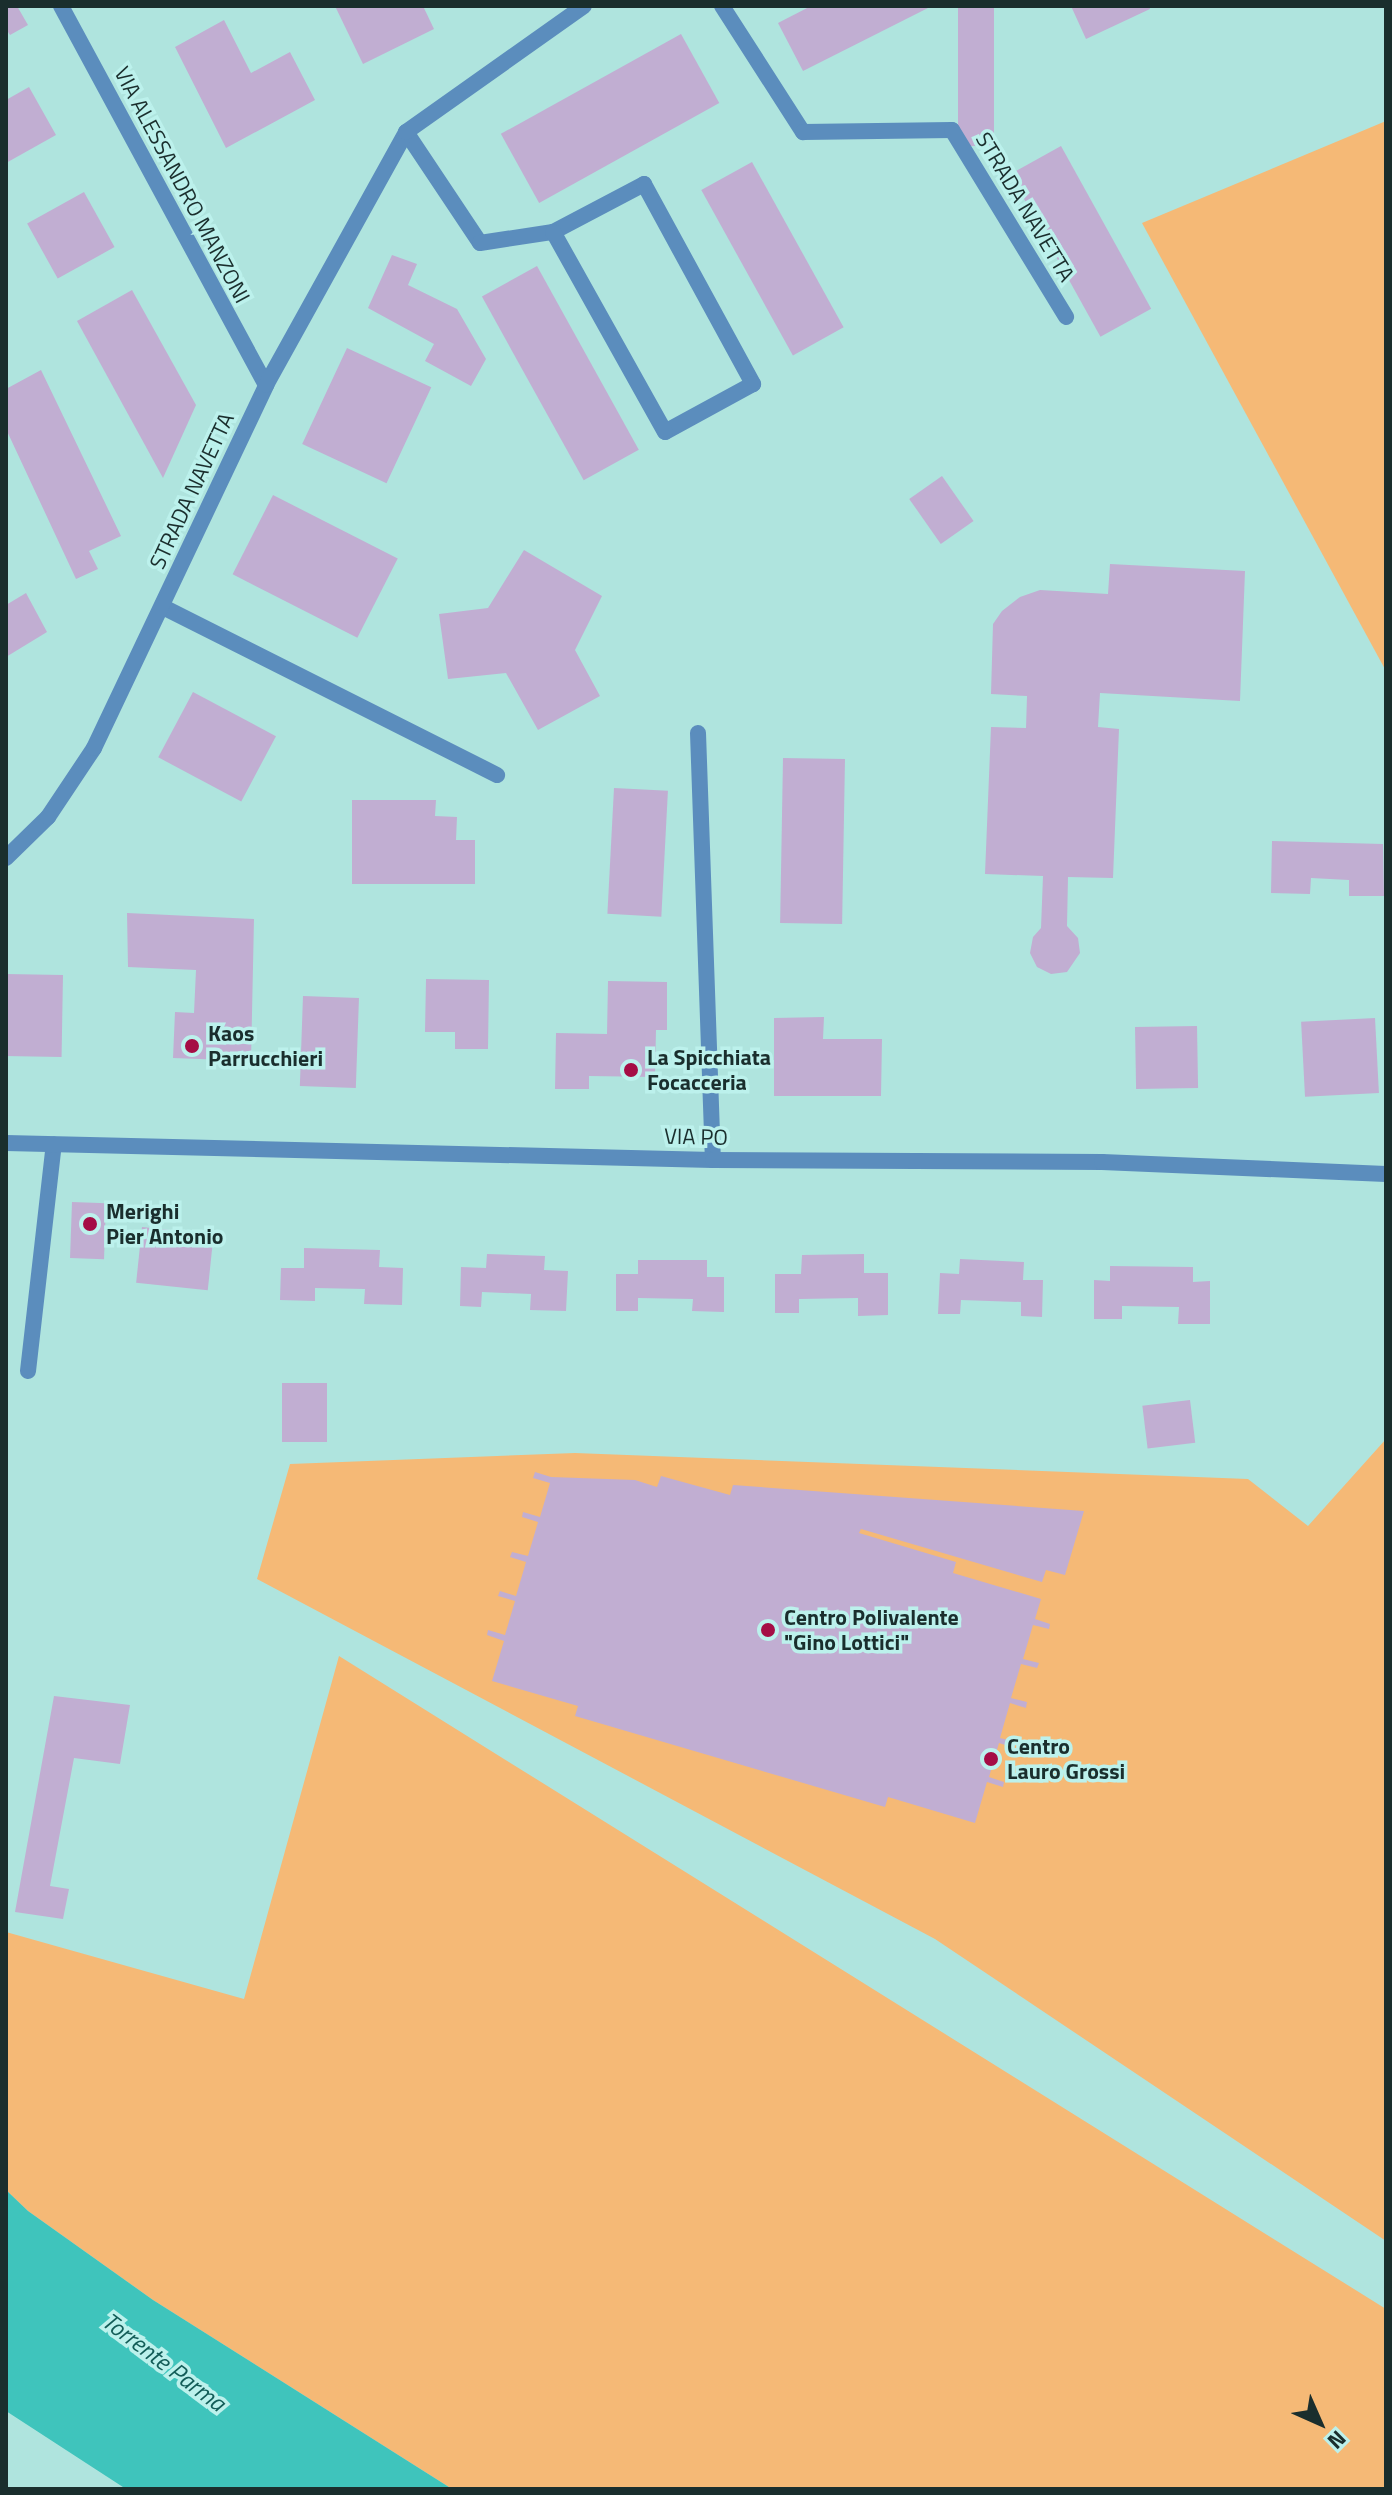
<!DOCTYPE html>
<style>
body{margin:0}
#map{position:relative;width:1392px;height:2495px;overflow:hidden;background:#afe4de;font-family:"Titillium Web",sans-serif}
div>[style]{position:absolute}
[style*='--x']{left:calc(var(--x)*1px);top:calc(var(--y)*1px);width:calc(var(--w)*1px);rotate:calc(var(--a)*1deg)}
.green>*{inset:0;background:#f5b976}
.water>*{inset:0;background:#3fc4bc}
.building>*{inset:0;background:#c1aed2;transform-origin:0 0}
.minor>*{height:16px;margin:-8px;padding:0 8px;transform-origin:8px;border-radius:8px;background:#5b8dbd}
.tertiary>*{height:16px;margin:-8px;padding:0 8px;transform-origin:8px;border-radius:8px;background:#5b8dbd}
.dots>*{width:22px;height:22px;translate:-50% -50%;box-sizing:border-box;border:4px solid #bcf1ec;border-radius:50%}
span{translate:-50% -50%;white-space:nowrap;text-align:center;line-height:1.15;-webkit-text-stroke:7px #bcf1ec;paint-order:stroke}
.street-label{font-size:22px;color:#1a2e2d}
.poi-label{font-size:22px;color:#1a2e2d;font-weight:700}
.left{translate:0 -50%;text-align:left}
.water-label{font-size:24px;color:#135d58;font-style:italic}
.frame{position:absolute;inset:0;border:8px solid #1a2e2d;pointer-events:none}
.north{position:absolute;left:1280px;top:2383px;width:80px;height:80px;-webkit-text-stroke:6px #bcf1ec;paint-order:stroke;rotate:135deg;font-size:22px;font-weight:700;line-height:32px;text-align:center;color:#1a2e2d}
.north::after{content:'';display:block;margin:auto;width:28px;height:36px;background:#1a2e2d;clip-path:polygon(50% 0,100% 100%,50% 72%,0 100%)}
</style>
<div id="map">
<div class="green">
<div style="clip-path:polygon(1386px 121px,1386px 671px,1142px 223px)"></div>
<div style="clip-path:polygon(1386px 1439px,1386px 2241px,935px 1939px,257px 1579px,290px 1464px,575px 1453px,1248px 1479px,1308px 1526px)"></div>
<div style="clip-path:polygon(339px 1656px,1386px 2309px,1386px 2489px,452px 2489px,153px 2300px,28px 2211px,6px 2190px,6px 1932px,244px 1999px)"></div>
</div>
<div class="water">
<div style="clip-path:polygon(6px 2190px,28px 2211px,153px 2300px,452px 2489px,126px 2489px,6px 2411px)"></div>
</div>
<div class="building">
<div style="clip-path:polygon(6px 6px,17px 6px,28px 25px,10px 35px,6px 29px)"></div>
<div style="clip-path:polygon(335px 6px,423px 6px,434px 29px,363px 64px)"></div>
<div style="clip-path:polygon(811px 6px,932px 6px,803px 71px,778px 23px)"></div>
<div style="left:958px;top:6px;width:36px;height:140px"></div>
<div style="clip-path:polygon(1071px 6px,1149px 6px,1150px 9px,1086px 39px)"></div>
<div style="clip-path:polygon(224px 20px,251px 73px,290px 52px,315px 100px,226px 148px,175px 47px)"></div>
<div style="left:681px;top:34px;width:79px;height:206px;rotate:61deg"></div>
<div style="clip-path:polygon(29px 87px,56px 135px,6px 163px,6px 100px)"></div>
<div style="left:1061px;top:146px;width:186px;height:58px;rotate:61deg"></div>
<div style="left:752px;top:162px;width:189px;height:58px;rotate:61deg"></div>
<div style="left:84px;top:192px;width:63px;height:65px;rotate:61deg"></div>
<div style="clip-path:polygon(392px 255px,417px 264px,408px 285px,457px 309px,486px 359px,471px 386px,425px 361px,434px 344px,368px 308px)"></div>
<div style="left:537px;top:266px;width:210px;height:63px;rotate:61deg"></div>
<div style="clip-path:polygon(132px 290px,196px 405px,163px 478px,77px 321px)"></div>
<div style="left:347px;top:348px;width:93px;height:106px;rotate:25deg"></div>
<div style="clip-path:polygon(41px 370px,121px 536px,89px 551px,98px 569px,76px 579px,6px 429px,6px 389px)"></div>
<div style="left:942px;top:476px;width:55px;height:40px;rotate:55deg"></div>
<div style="left:273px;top:495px;width:140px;height:89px;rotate:27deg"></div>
<div style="clip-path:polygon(524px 550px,602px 596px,575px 650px,600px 696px,538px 730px,506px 673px,448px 679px,439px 614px,488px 608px)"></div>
<div style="clip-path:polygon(1110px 564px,1245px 571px,1240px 701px,1100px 693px,1098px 727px,1119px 729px,1113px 878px,1068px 877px,1067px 926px,1078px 938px,1080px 953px,1067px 972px,1051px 974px,1037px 967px,1030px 953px,1033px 937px,1041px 928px,1043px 876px,985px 874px,991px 727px,1026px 728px,1027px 696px,991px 694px,993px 624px,1002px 611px,1020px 597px,1040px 590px,1108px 594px)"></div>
<div style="clip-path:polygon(26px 593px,47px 632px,6px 657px,6px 605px)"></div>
<div style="left:193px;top:692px;width:94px;height:74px;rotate:28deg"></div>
<div style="left:783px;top:758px;width:62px;height:165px;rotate:1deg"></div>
<div style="left:614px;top:788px;width:54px;height:126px;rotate:3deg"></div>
<div style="clip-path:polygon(352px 800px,436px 800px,435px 816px,457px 817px,456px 840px,475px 840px,475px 884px,352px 884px)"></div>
<div style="clip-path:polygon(1272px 841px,1383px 844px,1384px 896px,1349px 896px,1349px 880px,1311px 878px,1310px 894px,1271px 893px)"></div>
<div style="clip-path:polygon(127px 913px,254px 919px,251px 1061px,173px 1058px,175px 1012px,194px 1013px,196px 970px,128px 967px)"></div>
<div style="left:6px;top:974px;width:57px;height:82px;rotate:1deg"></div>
<div style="clip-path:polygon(426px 979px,489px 980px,488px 1049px,455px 1049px,455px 1032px,425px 1032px)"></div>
<div style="clip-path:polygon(608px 981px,667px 982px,667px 1030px,656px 1030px,655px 1077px,589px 1076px,589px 1089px,555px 1089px,556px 1033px,607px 1034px)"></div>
<div style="left:303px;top:996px;width:56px;height:90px;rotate:2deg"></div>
<div style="clip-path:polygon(824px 1017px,823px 1039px,882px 1039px,881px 1096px,774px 1096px,774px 1018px)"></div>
<div style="left:1375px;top:1018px;width:75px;height:74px;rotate:87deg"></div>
<div style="left:1197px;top:1026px;width:62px;height:62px;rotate:89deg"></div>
<div style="left:72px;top:1202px;width:34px;height:56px;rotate:2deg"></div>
<div style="left:142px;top:1227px;width:72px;height:56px;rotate:6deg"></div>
<div style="clip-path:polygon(304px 1248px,380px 1250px,379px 1267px,403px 1268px,402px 1305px,364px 1304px,365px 1289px,315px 1288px,315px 1301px,280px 1300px,281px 1268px,304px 1268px)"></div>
<div style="clip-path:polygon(487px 1254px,545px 1256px,544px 1270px,568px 1271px,566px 1311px,530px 1310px,531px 1294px,482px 1292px,481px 1307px,460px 1306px,461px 1267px,486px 1268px)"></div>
<div style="clip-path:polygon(864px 1254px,864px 1273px,888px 1273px,888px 1315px,858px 1316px,858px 1298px,799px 1299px,799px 1313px,775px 1313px,775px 1274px,801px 1274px,802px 1255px)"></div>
<div style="clip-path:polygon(960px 1259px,1024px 1262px,1023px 1280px,1043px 1280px,1042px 1317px,1021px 1316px,1021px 1302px,961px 1300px,960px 1314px,938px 1314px,940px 1273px,959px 1274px)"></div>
<div style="clip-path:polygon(638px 1260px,707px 1260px,707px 1277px,724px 1277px,724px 1312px,692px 1311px,693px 1299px,638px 1298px,638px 1311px,616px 1311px,616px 1274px,638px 1274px)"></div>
<div style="clip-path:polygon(1110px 1266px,1193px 1267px,1193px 1282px,1210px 1281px,1210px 1324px,1178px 1324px,1179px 1307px,1122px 1306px,1122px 1319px,1094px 1319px,1094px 1280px,1110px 1281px)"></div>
<div style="left:327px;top:1383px;width:59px;height:45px;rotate:90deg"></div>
<div style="left:1190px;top:1400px;width:43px;height:48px;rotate:83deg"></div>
<div style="clip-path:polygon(535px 1472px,551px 1477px,635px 1480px,657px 1487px,661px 1476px,730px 1495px,733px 1485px,1084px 1511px,1065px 1575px,1046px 1570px,1042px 1582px,861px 1529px,859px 1533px,956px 1562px,953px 1573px,1041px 1599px,1035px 1619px,1050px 1624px,1049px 1629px,1033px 1625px,1023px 1659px,1039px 1663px,1037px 1668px,1021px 1664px,1011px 1698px,1027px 1702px,1026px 1708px,1010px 1703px,1000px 1738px,1016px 1742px,1014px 1748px,999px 1743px,989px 1777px,1004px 1782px,1003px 1787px,987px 1782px,975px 1823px,888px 1797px,885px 1807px,575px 1716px,578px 1706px,492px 1681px,504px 1641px,487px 1635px,488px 1630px,505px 1635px,515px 1601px,498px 1596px,500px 1591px,516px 1596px,526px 1562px,510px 1557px,512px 1552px,528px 1556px,538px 1522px,522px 1517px,523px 1512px,540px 1517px,550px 1483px,533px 1478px)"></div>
<div style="clip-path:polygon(54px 1696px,130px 1705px,120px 1764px,74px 1758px,50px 1886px,69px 1889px,63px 1919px,15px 1912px)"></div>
</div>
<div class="minor">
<div style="--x:61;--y:6;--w:431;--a:61.6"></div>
<div style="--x:722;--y:6;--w:150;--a:57.3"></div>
<div style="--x:803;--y:132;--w:149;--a:-0.8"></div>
<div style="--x:952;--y:130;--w:219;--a:58.6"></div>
<div style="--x:406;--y:132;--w:133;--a:56.3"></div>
<div style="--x:480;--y:243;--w:74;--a:-8.6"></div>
<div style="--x:553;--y:232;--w:103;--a:-27.8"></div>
<div style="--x:644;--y:184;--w:228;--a:61.4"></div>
<div style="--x:753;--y:384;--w:100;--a:151.4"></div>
<div style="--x:665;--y:432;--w:229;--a:-119.2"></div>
<div style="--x:163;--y:607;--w:374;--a:26.7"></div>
<div style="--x:698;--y:733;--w:427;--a:88"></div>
<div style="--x:6;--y:858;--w:59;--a:-44.3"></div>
<div style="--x:48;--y:817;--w:83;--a:-56.3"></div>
<div style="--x:94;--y:748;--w:402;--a:-64.6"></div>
<div style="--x:266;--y:385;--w:289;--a:-61"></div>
<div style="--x:406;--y:132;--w:218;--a:-35.3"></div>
<div style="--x:28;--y:1371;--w:228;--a:-83.5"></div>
</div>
<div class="tertiary">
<div style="--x:6;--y:1143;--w:707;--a:1.38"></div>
<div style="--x:713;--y:1160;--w:389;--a:0.3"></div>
<div style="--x:1102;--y:1162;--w:284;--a:2.4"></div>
</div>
<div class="dots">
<div style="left:192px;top:1046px;background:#a50d45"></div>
<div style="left:631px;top:1070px;background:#a50d45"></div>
<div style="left:90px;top:1224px;background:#a50d45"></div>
<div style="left:768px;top:1630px;background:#a50d45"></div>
<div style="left:991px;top:1759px;background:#a50d45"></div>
</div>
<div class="street-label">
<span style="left:182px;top:185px;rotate:62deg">VIA ALESSANDRO MANZONI</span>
<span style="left:1025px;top:207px;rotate:59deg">STRADA NAVETTA</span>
<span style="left:192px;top:491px;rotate:-65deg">STRADA NAVETTA</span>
<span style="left:696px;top:1137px;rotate:1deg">VIA PO</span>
</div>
<div class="poi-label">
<span class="left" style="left:208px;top:1046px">Kaos<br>Parrucchieri</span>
<span class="left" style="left:647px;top:1070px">La Spicchiata<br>Focacceria</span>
<span class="left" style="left:106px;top:1224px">Merighi<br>Pier Antonio</span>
<span class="left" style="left:784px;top:1630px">Centro Polivalente<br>"Gino Lottici"</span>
<span class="left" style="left:1007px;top:1759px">Centro<br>Lauro Grossi</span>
</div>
<div class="water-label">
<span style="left:164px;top:2362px;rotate:37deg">Torrente Parma</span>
</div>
<div class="frame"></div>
<div class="north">N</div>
</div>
